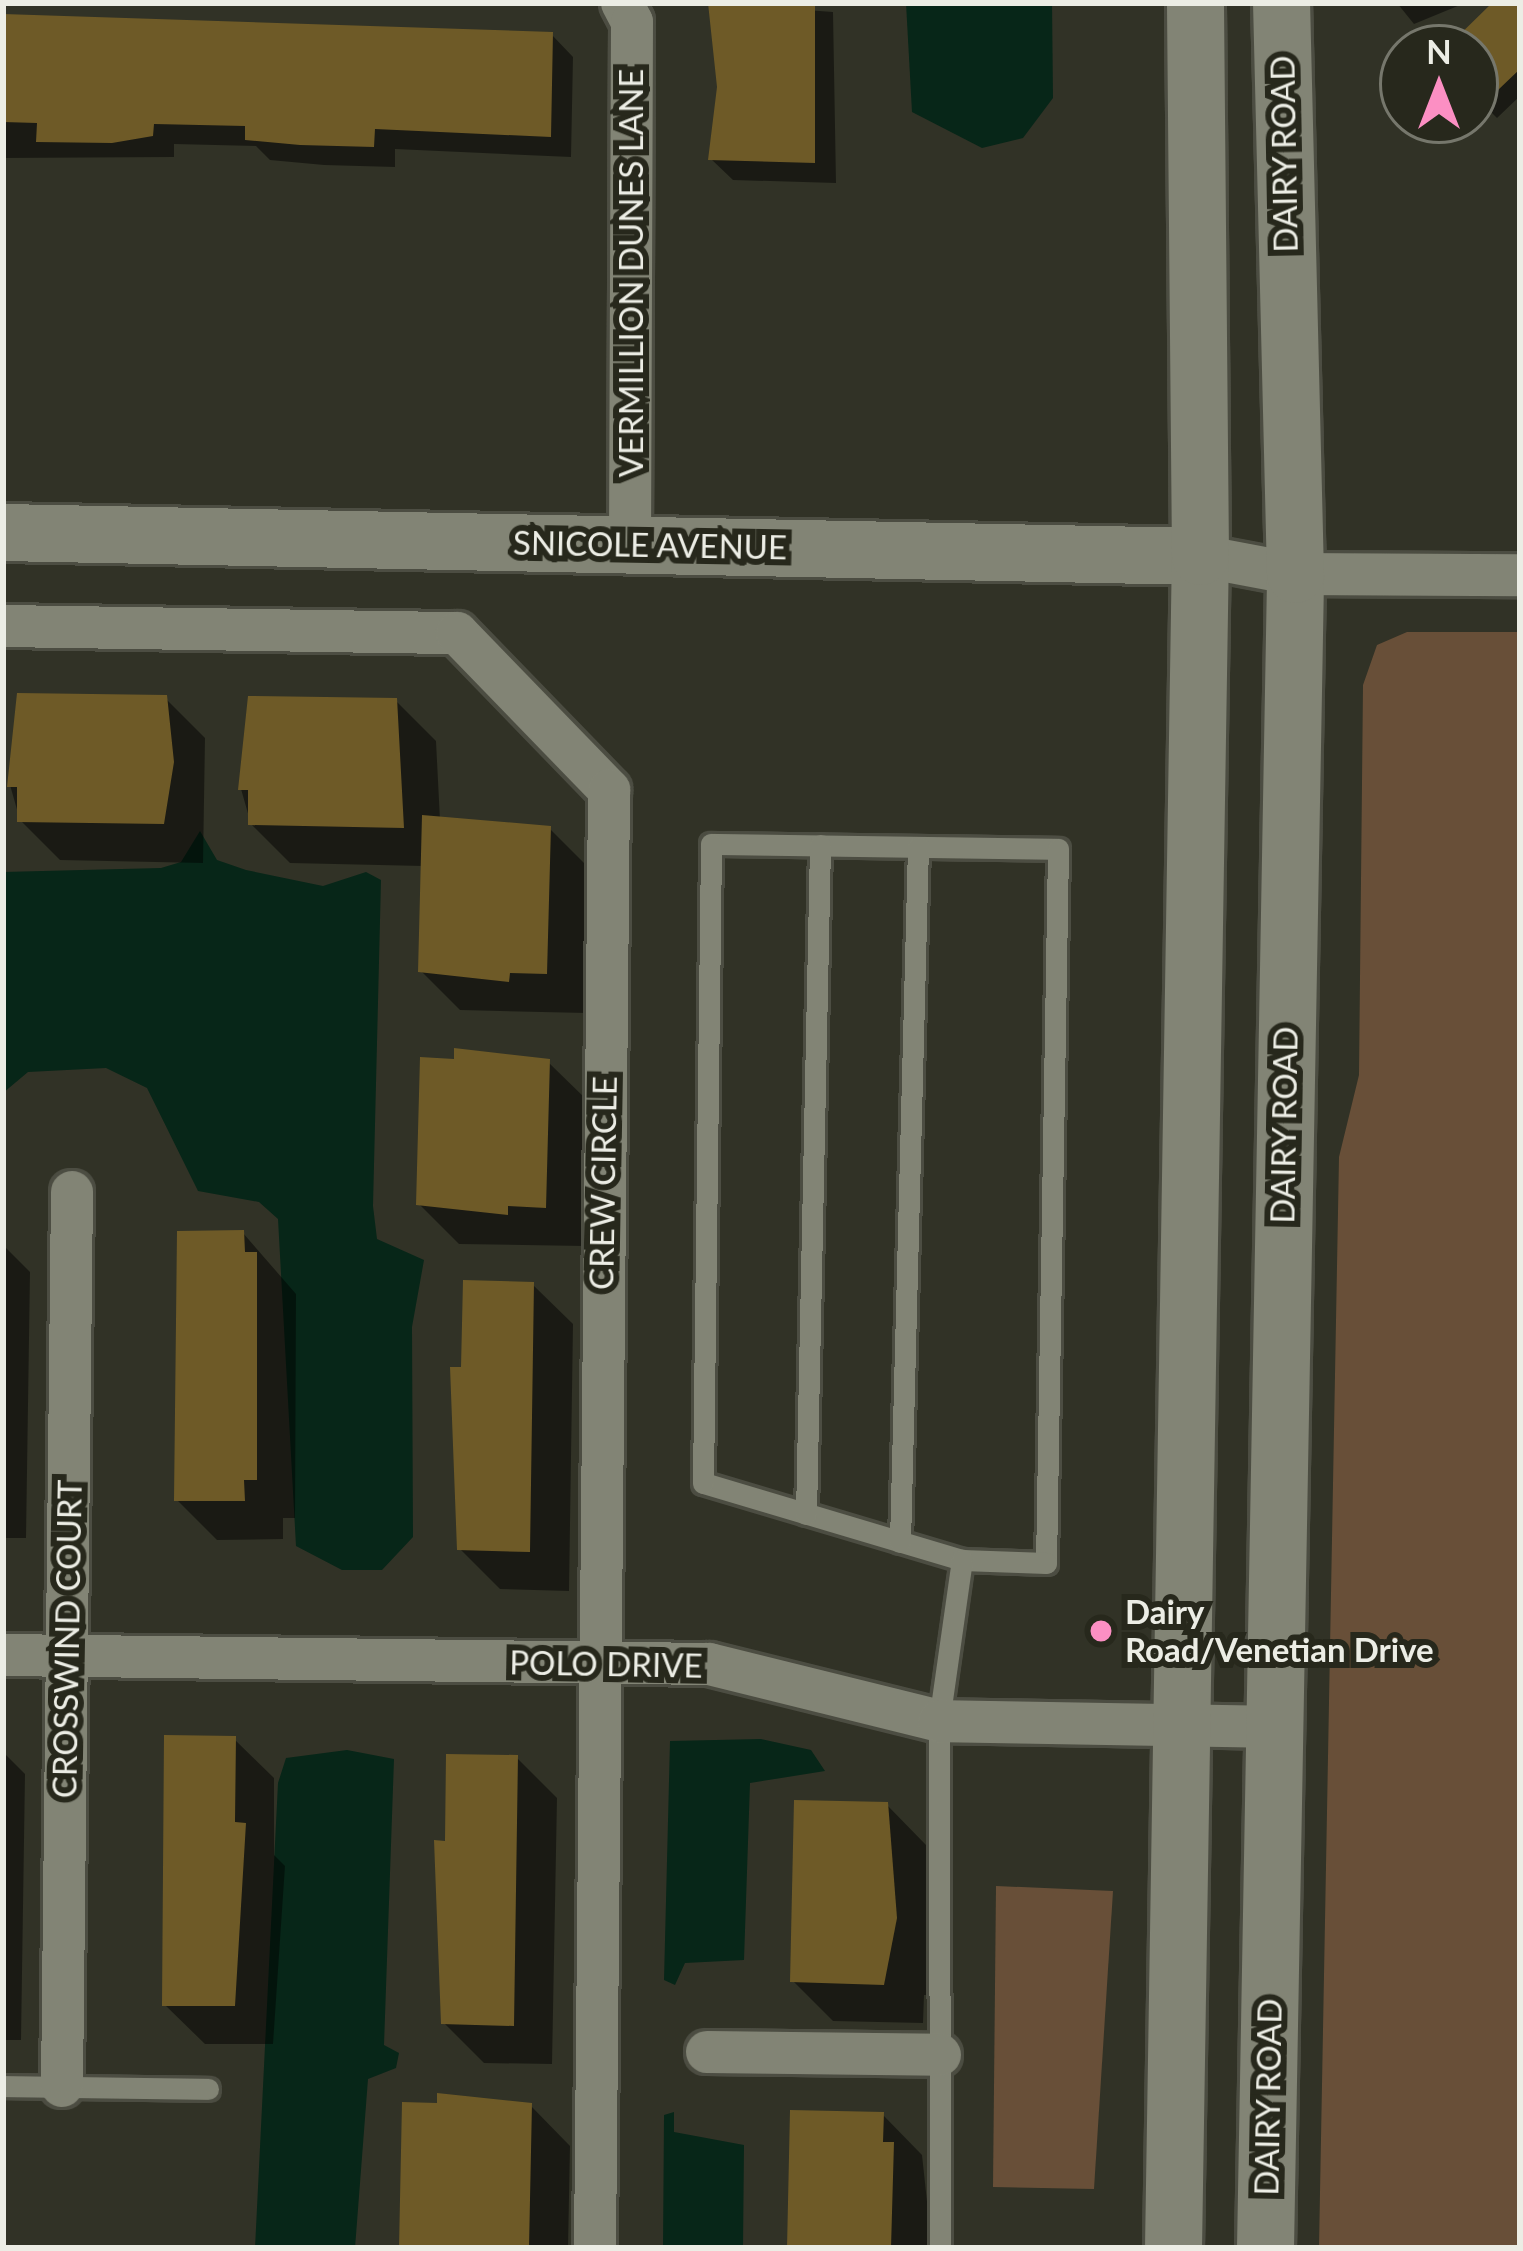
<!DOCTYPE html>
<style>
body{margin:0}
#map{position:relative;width:1523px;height:2251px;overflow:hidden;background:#313226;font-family:Lato,sans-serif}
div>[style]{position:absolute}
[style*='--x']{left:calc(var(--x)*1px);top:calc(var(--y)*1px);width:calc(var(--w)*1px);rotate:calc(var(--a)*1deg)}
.green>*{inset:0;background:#684f38}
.water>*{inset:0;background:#072618}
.shadow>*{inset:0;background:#0007}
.building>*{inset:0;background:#6e5a27}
.roads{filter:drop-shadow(3px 0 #4c4d42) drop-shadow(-3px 0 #4c4d42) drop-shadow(0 3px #4c4d42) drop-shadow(0 -3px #4c4d42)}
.lane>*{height:21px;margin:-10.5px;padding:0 10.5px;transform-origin:10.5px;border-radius:10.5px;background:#828475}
.street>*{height:42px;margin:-21px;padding:0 21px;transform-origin:21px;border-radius:21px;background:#828475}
.secondary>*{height:57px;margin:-28.5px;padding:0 28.5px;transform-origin:28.5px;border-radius:28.5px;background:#828475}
.dots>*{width:33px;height:33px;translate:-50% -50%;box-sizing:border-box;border:6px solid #27281c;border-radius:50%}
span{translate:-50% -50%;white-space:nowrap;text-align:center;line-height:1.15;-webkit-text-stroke:12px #27281c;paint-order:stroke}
.street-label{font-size:33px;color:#ecede5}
.poi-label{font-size:33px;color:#ecede5;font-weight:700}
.left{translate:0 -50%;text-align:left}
.frame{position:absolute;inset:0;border:6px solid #ecede5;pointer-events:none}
.north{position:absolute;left:1379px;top:24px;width:120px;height:120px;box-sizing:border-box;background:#27281c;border:3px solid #76776c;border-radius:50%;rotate:0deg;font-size:33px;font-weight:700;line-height:48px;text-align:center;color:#ecede5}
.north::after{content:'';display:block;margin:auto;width:42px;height:54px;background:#fc8fc3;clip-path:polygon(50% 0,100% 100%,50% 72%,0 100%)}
</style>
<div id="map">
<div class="green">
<div style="clip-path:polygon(1407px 632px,1520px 632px,1520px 2248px,1319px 2248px,1339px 1157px,1359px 1075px,1363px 685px,1377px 645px)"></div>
<div style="clip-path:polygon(996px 1886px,1113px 1891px,1094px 2189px,993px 2187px)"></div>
</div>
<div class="water">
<div style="clip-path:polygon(906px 3px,1052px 3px,1053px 98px,1023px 138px,982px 148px,912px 112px)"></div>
<div style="clip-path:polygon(200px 831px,217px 860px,246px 870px,323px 886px,366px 872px,381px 880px,373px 1206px,377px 1239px,424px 1260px,412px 1327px,413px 1537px,382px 1570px,342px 1570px,296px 1546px,278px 1219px,259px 1202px,198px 1191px,147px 1088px,106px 1068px,28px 1072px,3px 1093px,3px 872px,161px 868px,181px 862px)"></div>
<div style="clip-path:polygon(761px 1739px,811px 1750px,825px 1771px,750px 1783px,744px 1960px,685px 1963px,675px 1985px,664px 1980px,670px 1741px)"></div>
<div style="clip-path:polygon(347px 1750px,394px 1759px,384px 2045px,399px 2053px,396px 2068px,368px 2079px,355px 2248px,255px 2248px,278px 1783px,286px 1758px)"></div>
<div style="clip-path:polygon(674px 2112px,674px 2132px,744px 2145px,743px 2248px,663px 2248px,664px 2115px)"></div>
</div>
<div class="shadow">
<div style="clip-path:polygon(711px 3px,833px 12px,836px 183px,733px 180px,711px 159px,720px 88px)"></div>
<div style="clip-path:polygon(1397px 3px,1465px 3px,1414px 24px)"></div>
<div style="clip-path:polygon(1496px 3px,1520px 7px,1520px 96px,1497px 118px,1475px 96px,1475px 48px,1450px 48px)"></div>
<div style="clip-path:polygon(3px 17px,552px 35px,573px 57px,571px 157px,395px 149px,395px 167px,324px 165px,270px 160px,256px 146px,174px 144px,174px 157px,3px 158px)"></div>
<div style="clip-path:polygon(165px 698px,205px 738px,203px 863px,60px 860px,20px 820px,10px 785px)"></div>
<div style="clip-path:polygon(396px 701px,436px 741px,440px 820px,549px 828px,589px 868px,586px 1013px,460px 1010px,421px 971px,423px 866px,290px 863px,251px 824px,241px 789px)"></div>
<div style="clip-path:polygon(548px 1062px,588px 1101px,584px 1246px,459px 1244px,419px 1204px)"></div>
<div style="clip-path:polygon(243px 1233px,296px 1294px,295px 1518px,283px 1518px,283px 1539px,217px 1540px,177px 1500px)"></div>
<div style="clip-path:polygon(3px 1245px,30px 1272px,26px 1538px,3px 1538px)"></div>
<div style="clip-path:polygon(533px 1285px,573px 1324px,569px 1591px,500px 1589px,460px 1549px,464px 1370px)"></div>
<div style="clip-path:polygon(234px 1739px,274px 1778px,274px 1855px,285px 1866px,273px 2044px,205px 2044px,165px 2005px)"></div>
<div style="clip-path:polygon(3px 1752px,25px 1774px,21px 2040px,3px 2040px)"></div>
<div style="clip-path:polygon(517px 1758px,557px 1798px,552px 2064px,484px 2063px,444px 2023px,448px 1844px)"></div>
<div style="clip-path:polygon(887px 1805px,926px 1845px,936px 1875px,935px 1995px,924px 1995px,923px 2023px,833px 2021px,793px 1981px)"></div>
<div style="clip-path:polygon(531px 2106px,570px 2146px,568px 2248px,402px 2248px)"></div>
<div style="clip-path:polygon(883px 2115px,922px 2155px,932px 2248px,790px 2248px)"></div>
</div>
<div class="building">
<div style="clip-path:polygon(708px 3px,815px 3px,815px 163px,708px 160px,717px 87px)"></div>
<div style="clip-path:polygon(1492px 3px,1520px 3px,1520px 69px,1475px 112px,1475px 48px,1446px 48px)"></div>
<div style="clip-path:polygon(3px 14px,553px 32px,551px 137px,375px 129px,374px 147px,300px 145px,245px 140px,245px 126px,154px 124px,153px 136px,112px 143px,36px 142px,37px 123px,3px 122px)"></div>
<div style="clip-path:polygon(17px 693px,167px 695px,174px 762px,164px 824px,17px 822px,17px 787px,7px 787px)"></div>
<div style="clip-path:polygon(248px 696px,397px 698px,404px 828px,248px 825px,248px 790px,238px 790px)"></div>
<div style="clip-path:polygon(422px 815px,551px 826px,547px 974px,510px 973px,509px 982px,418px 972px)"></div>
<div style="clip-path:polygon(454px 1048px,550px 1059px,546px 1208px,508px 1206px,508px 1215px,416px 1205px,420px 1057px,454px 1059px)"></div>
<div style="clip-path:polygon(244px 1230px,245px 1252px,257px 1252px,257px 1480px,244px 1480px,245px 1501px,174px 1501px,177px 1231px)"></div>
<div style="clip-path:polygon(463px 1280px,534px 1282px,530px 1552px,457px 1550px,450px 1367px,461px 1367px)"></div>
<div style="clip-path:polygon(164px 1735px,236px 1736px,235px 1822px,246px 1823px,235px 2006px,162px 2006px)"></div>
<div style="clip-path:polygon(446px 1754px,518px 1755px,514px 2026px,441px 2024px,434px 1840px,445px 1841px)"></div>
<div style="clip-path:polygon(794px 1800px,888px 1802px,897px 1918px,884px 1985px,790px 1982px)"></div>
<div style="clip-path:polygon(437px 2093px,532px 2103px,529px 2248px,399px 2248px,402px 2102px,437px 2103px)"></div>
<div style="clip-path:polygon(790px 2110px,884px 2112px,883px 2142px,894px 2142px,891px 2248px,787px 2248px)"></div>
</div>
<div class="roads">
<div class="lane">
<div style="--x:711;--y:844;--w:347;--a:0.8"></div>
<div style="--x:1058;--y:849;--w:714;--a:90.96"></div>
<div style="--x:1046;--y:1563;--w:84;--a:-178"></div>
<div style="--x:962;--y:1560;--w:270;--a:-163.4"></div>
<div style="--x:703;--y:1483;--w:639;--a:-89.28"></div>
<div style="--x:806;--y:1514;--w:669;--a:-88.8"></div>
<div style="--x:900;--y:1542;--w:695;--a:-88.52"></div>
<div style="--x:3;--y:2086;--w:205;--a:0.8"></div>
<div style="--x:940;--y:2248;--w:527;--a:-90.11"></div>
<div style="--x:939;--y:1721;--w:163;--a:-81.9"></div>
</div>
<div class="street">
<div style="--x:622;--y:3;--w:21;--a:62"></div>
<div style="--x:632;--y:22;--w:523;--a:90.22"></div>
<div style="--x:1200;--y:556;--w:97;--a:10.7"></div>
<div style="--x:1295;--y:574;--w:225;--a:0.3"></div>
<div style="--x:3;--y:626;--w:454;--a:0.9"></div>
<div style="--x:457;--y:633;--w:219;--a:45.9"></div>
<div style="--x:609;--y:790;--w:1458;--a:90.55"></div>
<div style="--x:3;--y:1655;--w:706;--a:0.73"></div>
<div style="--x:709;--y:1664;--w:237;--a:13.9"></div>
<div style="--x:939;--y:1721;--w:335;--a:1"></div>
<div style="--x:707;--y:2052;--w:233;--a:0.7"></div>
<div style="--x:62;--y:2086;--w:894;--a:-89.36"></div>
</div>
<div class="secondary">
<div style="--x:3;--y:532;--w:1197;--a:1.15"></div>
<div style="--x:1173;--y:2248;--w:1692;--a:-89.09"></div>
<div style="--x:1200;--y:556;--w:553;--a:-90.52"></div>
<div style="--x:1265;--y:2248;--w:1674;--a:-88.97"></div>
<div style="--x:1295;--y:574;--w:571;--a:-91.4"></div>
</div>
</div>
<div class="dots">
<div style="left:1101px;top:1631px;background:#fc8fc3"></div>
</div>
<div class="street-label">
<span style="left:1284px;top:154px;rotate:-91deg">DAIRY ROAD</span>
<span style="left:631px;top:273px;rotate:-90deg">VERMILLION DUNES LANE</span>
<span style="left:650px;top:545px;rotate:1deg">SNICOLE AVENUE</span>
<span style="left:1284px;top:1125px;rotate:-89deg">DAIRY ROAD</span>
<span style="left:603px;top:1183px;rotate:-89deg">CREW CIRCLE</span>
<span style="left:67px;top:1639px;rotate:-89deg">CROSSWIND COURT</span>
<span style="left:606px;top:1664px;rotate:1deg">POLO DRIVE</span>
<span style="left:1268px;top:2097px;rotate:-89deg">DAIRY ROAD</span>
</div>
<div class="poi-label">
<span class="left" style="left:1125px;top:1631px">Dairy<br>Road/Venetian Drive</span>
</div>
<div class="frame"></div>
<div class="north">N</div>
</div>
